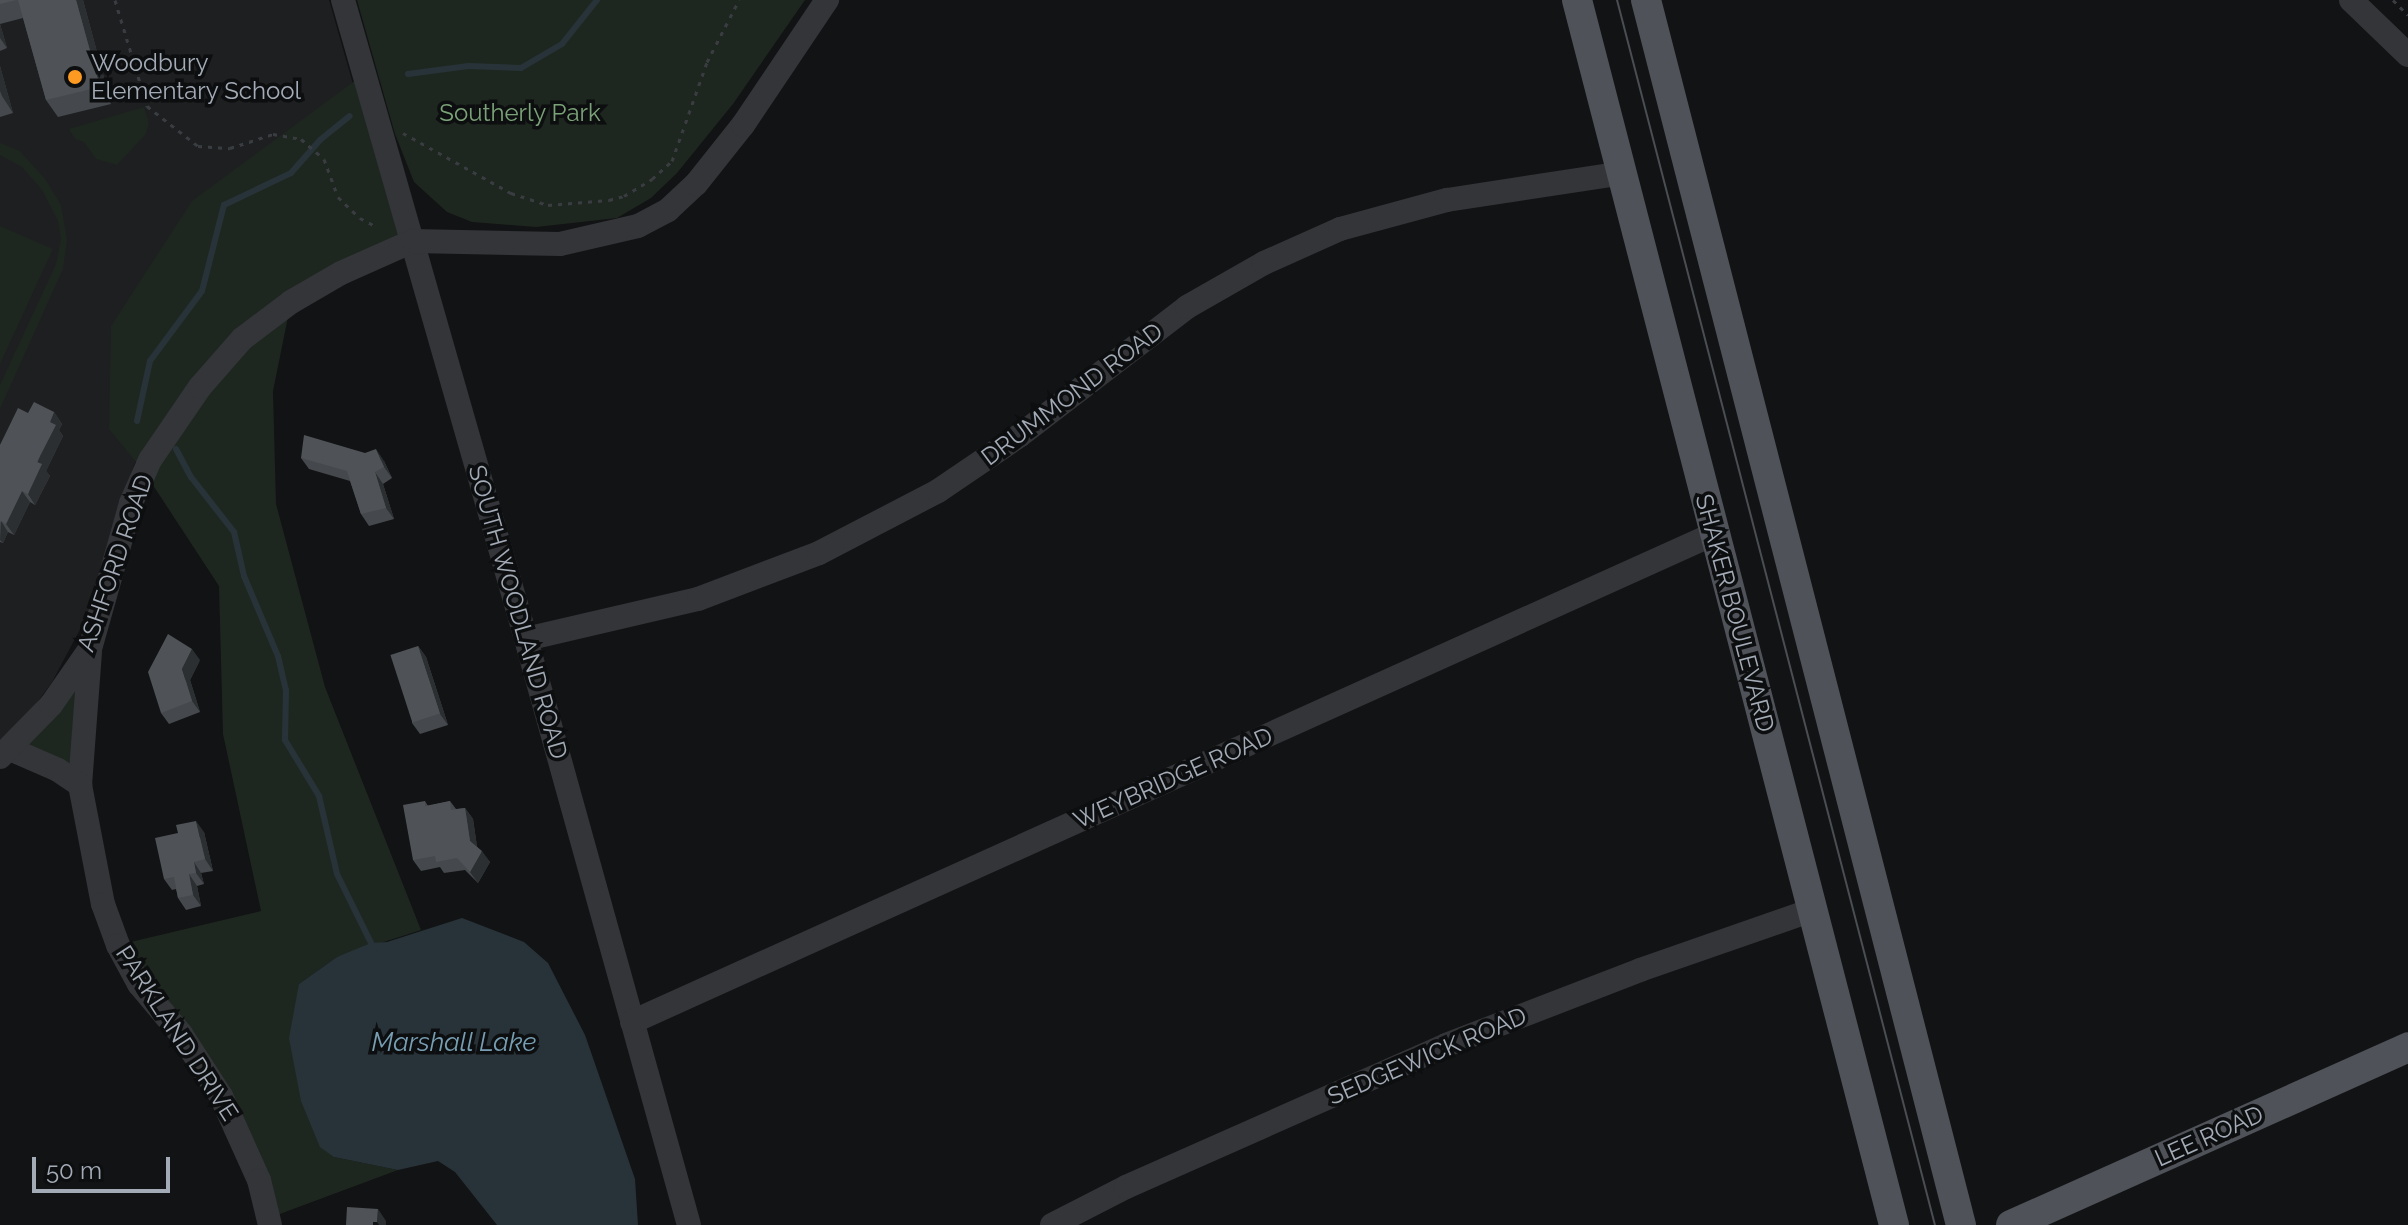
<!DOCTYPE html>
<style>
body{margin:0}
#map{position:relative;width:2408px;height:1225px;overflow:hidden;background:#121314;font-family:Raleway,sans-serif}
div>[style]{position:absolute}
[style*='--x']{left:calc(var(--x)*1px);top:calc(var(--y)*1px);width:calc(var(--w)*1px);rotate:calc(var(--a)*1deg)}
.built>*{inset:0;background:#1e1f21}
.green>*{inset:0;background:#1e271f}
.water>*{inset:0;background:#283339}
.stream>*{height:6px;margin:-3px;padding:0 3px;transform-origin:3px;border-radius:3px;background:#283339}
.path>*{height:3px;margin-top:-1.5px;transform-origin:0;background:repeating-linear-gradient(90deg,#393c40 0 4px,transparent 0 10px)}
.minor>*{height:24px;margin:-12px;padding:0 12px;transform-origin:12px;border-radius:12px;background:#333539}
.major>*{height:30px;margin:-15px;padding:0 15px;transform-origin:15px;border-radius:15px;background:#4f5259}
.tram>*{height:2px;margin:-1px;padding:0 1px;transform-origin:1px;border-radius:1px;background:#4a4d52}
.wall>*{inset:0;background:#45484c}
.shaded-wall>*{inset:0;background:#2c2f31}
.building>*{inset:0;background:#4f5357;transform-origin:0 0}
.dots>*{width:22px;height:22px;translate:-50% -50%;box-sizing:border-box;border:4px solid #0d0e0f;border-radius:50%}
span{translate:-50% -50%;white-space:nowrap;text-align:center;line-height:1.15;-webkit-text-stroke:7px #0d0e0f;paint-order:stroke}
.poi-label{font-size:24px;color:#a3abb6}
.left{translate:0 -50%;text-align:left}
.park-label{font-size:24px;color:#7ba278}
.street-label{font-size:24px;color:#a3abb6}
.water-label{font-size:26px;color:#779eb3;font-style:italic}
.scale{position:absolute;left:32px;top:1157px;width:138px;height:36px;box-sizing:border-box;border:4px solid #a3abb6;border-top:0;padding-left:10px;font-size:24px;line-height:28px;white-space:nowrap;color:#a3abb6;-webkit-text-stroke:6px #0d0e0f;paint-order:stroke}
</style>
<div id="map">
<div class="built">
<div style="clip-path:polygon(0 0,329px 0,390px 214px,168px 401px,134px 465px,85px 620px,52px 682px,31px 711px,0 740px)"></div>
</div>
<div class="green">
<div style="clip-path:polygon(357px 0,805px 0,733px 104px,677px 173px,651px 198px,617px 218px,536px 227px,472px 222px,447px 212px,414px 182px,395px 134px)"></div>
<div style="clip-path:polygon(364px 74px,413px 241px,291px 302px,273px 391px,276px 504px,325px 687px,421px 930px,337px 957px,299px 984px,334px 1157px,398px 1170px,269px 1218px,259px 1180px,118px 945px,261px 911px,223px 734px,219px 586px,145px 473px,109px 429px,111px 326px,192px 201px)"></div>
<div style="clip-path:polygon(144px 107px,149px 123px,146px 134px,117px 165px,96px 159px,84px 142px,75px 139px,69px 129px)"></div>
<div style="clip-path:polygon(0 143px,20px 151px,45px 179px,61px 205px,67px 240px,63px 269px,0 409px,0 385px,56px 264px,61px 239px,58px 221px,42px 190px,22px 167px,0 155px)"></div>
<div style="clip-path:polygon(0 226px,53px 249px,0 364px)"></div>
<div style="clip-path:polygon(90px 649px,80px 785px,10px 749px)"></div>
</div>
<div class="water">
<div style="clip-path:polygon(462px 918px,524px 942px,548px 963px,585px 1035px,635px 1179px,638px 1225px,497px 1225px,455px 1172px,438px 1161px,398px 1170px,334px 1157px,320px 1147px,301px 1101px,289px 1038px,299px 984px,337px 957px,371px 943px,387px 942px)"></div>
</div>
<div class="stream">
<div style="--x:408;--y:74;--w:61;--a:-7.6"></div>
<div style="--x:468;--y:66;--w:53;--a:2.2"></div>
<div style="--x:521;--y:68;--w:48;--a:-30.3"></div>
<div style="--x:562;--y:44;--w:56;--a:-51.5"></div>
<div style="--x:137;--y:421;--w:61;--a:-77.8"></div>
<div style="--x:150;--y:361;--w:87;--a:-53.4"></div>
<div style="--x:202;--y:291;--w:89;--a:-75.7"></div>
<div style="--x:224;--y:205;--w:74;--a:-25.5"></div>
<div style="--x:291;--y:173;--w:44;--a:-48.7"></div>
<div style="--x:320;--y:140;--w:38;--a:-39"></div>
<div style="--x:176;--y:449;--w:32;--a:62"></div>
<div style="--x:191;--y:477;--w:70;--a:52"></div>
<div style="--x:234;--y:532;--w:45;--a:77.2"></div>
<div style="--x:244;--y:576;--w:87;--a:67"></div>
<div style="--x:278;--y:656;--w:35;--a:77"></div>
<div style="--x:286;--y:690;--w:50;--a:91.1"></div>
<div style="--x:285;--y:740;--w:66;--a:58.7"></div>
<div style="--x:319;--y:796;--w:80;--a:77"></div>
<div style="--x:337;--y:874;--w:84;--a:63.7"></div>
</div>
<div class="path">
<div style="--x:115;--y:0;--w:111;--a:73.2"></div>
<div style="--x:147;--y:106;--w:65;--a:38.1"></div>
<div style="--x:198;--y:146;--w:32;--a:4"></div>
<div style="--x:230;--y:148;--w:45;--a:-18"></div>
<div style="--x:273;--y:134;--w:28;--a:10"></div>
<div style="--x:301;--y:139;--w:30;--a:41"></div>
<div style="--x:324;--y:159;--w:40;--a:69.8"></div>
<div style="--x:338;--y:197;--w:30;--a:44"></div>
<div style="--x:360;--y:218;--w:19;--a:28"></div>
<div style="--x:2393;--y:0;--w:21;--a:45"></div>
<div style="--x:403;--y:133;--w:124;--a:29.1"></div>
<div style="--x:511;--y:193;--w:39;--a:18"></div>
<div style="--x:548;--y:205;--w:61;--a:-4.7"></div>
<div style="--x:609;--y:200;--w:16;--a:-15"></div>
<div style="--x:624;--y:196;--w:33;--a:-31"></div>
<div style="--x:652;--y:179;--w:27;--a:-42"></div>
<div style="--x:672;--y:161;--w:105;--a:-70.5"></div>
<div style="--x:707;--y:62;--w:70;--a:-62.7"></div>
</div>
<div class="minor">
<div style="--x:343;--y:0;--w:665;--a:74.02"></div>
<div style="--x:526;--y:639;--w:608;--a:74.46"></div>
<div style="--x:2351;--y:0;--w:79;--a:44"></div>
<div style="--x:526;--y:639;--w:177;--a:-13.1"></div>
<div style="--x:698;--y:599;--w:129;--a:-20.8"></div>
<div style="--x:819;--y:553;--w:134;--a:-27.5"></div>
<div style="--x:938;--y:491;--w:98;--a:-34.2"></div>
<div style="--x:1019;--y:436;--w:212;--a:-37.5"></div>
<div style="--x:1187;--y:307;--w:89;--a:-29.7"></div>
<div style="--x:1264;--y:263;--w:83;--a:-24.1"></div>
<div style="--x:1340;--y:229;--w:111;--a:-15.2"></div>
<div style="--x:1447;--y:200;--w:178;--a:-8.7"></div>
<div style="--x:90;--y:652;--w:133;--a:94.3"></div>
<div style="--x:80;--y:785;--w:121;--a:79.1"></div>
<div style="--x:103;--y:904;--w:44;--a:69.9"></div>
<div style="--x:118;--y:945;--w:44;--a:61.7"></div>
<div style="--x:139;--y:984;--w:65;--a:50"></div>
<div style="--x:181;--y:1034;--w:74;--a:57.2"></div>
<div style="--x:221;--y:1096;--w:92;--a:65.7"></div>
<div style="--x:259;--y:1180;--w:46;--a:76.3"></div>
<div style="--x:10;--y:749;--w:52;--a:23.6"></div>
<div style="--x:58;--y:770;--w:27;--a:34"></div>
<div style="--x:0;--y:757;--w:73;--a:-45.6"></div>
<div style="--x:51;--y:705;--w:68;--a:-55.1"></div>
<div style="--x:90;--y:649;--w:152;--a:-74.3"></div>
<div style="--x:131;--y:503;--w:47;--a:-66.2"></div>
<div style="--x:150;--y:460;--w:88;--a:-55.6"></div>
<div style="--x:200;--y:387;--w:64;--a:-48.8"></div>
<div style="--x:242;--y:339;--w:61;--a:-37.1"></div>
<div style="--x:291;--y:302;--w:58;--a:-30.1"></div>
<div style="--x:341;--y:273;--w:79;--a:-24"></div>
<div style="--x:413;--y:241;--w:147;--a:1.2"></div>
<div style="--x:560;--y:244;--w:80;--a:-13"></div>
<div style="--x:638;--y:226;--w:34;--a:-28"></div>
<div style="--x:668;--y:210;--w:38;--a:-43"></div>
<div style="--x:696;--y:184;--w:75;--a:-51.5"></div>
<div style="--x:743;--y:125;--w:151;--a:-56.1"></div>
<div style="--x:632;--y:1022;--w:1187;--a:-24.28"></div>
<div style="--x:1052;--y:1225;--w:83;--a:-27.2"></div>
<div style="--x:1126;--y:1187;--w:350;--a:-23.9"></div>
<div style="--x:1446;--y:1045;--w:208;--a:-21.1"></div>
<div style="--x:1640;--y:970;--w:182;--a:-19.2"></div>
</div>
<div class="major">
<div style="--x:1577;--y:0;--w:1265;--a:75.49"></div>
<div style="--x:1646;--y:0;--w:1265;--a:75.58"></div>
<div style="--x:2011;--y:1225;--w:435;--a:-24.1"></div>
</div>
<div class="tram">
<div style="--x:1617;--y:0;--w:1266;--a:75.45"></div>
</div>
<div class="wall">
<div style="clip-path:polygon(0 0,83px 0,111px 104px,58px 117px,46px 100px,23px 18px,0 24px,7px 48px,0 51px)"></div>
<div style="clip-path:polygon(0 66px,13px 113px,0 117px)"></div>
<div style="clip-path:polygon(54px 412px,62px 424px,59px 430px,63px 436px,46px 471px,50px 476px,35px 505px,30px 502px,14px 535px,8px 532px,3px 543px,0 542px,0 445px,28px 413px)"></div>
<div style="clip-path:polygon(301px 458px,384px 461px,392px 478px,383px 484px,394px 519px,369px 526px,361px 514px,350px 481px,309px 469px)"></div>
<div style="clip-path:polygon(418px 646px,426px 657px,448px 725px,420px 734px,412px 723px)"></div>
<div style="clip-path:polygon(200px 660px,190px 680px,200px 712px,169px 724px,161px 713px)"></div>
<div style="clip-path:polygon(425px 801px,428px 806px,450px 801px,456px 809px,465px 808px,473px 819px,477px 847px,490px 862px,478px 883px,465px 870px,444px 873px,440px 867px,421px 871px,413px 860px)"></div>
<div style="clip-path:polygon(204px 832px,213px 871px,201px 873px,204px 884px,197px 886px,201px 906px,186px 910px,178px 898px,176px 889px,172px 890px,164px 879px)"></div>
</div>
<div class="shaded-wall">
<div style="clip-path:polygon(76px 0,83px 0,111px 104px,100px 87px)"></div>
<div style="clip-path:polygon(0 24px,7px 48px,0 38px)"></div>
<div style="clip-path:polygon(0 66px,13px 113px,2px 96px,0 91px)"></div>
<div style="clip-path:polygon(54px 412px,62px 424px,59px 430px,63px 436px,46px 471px,50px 476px,35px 505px,28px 494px,50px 422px)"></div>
<div style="clip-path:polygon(376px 449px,384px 461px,392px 478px,384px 467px)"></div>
<div style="clip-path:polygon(375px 472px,383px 484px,394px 519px,386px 508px)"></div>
<div style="clip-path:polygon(22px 491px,30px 502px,14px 535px,6px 524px)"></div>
<div style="clip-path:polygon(1px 521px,8px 532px,3px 543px,0 540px)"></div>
<div style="clip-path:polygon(418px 646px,426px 657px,448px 725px,440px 714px)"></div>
<div style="clip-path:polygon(192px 649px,200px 660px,190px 680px,200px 712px,192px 701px,182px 669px)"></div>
<div style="clip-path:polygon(465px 808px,473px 819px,478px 853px,470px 841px)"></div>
<div style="clip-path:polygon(196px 821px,204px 832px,213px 871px,205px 859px)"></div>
<div style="clip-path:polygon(482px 851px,490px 862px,478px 883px,470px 872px)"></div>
<div style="clip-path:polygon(194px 862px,201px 873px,204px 884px,196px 873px)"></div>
<div style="clip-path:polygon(189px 874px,197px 886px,201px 906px,193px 895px)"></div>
<div style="clip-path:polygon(378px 1209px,386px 1221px,386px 1225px,379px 1225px,377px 1222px)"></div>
</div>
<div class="building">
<div style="clip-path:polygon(0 0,16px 0,0 4px)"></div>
<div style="clip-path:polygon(18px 0,76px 0,100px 87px,46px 100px)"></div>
<div style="clip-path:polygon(34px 402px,54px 412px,50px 422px,56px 425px,37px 462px,42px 464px,28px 494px,22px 491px,6px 524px,1px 521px,0 522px,0 445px,18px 408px,28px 413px)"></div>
<div style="clip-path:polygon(304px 435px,365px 453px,376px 449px,384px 467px,375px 472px,386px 508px,361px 514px,347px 471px,301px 458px)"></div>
<div style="clip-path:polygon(168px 634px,192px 649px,182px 669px,192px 701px,161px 713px,148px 672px)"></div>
<div style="left:418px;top:646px;width:71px;height:29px;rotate:72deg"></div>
<div style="clip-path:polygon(425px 801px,425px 806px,450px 801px,451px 810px,465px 808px,470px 841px,482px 851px,470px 872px,457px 858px,436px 862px,435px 856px,413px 860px,403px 805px)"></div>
<div style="clip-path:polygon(196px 821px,205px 859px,194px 862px,196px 873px,189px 874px,193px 895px,178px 898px,174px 877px,164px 879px,155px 838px,178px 833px,176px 825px)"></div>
<div style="clip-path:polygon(347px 1207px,378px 1209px,377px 1222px,373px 1222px,373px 1225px,346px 1225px)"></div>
</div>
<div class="dots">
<div style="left:75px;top:77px;background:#fd9a22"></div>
</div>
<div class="poi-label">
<span class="left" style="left:91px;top:77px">Woodbury<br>Elementary School</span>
</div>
<div class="park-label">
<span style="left:520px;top:113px">Southerly Park</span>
</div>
<div class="street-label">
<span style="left:1072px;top:394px;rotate:-37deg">DRUMMOND ROAD</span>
<span style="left:115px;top:563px;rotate:-71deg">ASHFORD ROAD</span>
<span style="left:518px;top:612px;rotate:74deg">SOUTH WOODLAND ROAD</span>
<span style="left:1735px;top:613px;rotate:75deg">SHAKER BOULEVARD</span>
<span style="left:1173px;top:778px;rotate:-24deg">WEYBRIDGE ROAD</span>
<span style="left:177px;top:1033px;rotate:57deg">PARKLAND DRIVE</span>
<span style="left:1427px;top:1056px;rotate:-23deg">SEDGEWICK ROAD</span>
<span style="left:2209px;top:1136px;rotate:-24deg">LEE ROAD</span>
</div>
<div class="water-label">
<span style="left:454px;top:1043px">Marshall Lake</span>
</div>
<div class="scale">50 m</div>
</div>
